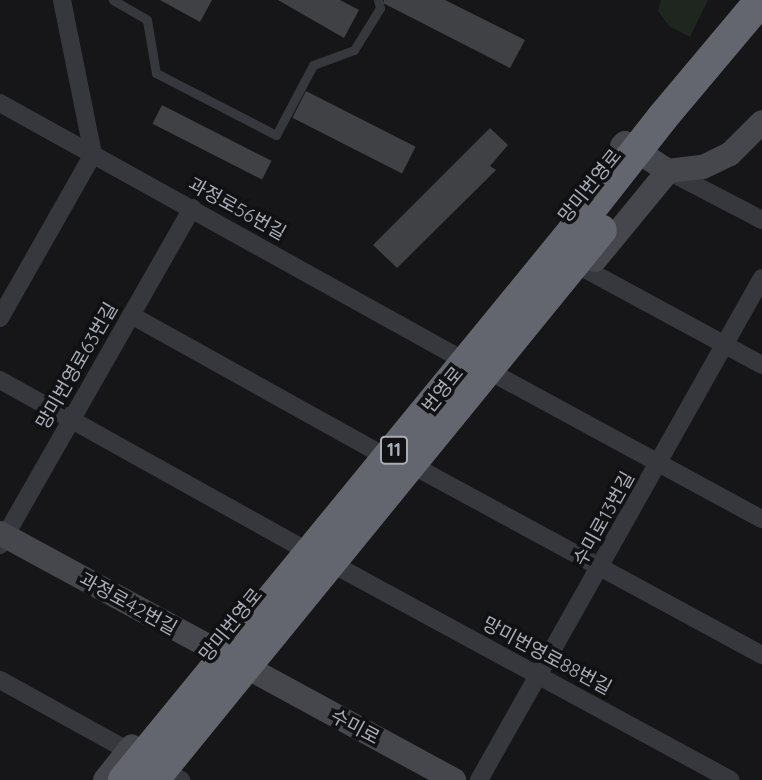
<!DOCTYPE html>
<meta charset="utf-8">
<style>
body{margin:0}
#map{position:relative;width:762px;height:780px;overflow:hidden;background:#161618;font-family:Quicksand,"Noto Sans KR",sans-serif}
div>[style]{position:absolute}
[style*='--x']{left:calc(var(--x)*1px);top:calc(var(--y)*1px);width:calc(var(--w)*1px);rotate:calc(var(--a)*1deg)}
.green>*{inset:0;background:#1e261f}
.building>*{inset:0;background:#404145;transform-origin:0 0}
.lane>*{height:9px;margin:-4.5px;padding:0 4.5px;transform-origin:4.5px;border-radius:4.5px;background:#37383d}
.street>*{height:18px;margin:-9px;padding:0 9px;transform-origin:9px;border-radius:9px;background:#37383d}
.secondary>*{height:24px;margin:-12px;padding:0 12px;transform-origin:12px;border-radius:12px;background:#45474d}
.highway>*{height:32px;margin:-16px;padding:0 16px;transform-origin:16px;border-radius:16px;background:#63666e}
.highway-bridge>*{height:32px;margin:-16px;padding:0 16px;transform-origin:16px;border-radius:16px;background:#63666e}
span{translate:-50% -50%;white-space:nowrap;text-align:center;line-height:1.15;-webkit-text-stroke:7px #111113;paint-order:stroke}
.shield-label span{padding:2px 5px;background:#111113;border:2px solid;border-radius:5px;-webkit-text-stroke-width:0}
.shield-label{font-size:18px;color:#a8adb8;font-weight:700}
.street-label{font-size:19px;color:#a8adb8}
</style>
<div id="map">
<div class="green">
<div style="clip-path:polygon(661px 0,708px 0,690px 37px,669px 26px,658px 11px)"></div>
</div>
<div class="building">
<div style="clip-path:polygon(160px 0,212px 0,200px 22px)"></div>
<div style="clip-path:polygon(278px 0,340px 0,359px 10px,344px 38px)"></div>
<div style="clip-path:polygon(384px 0,445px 0,525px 40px,510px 68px,383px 3px)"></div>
<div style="left:306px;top:91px;width:123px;height:30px;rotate:27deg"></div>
<div style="left:162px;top:105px;width:123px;height:21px;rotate:27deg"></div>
<div style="clip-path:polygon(490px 128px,508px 145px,490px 166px,496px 170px,397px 268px,373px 245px)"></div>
</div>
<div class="lane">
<div style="--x:113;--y:0;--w:39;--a:30"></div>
<div style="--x:147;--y:20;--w:54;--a:80.4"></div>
<div style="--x:156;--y:73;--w:135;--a:27.3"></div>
<div style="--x:276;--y:135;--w:79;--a:-62.1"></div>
<div style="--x:313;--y:65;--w:44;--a:-20.1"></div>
<div style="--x:354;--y:50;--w:49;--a:-58.2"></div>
<div style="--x:380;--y:8;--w:8;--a:-104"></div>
</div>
<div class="street">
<div style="--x:0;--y:103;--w:517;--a:29.04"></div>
<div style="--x:668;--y:171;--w:106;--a:27.5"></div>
<div style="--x:587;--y:270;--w:199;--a:28.5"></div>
<div style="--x:131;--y:315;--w:278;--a:29.1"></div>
<div style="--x:0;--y:318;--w:189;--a:-60.4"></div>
<div style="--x:93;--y:154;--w:157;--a:-101.4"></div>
<div style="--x:500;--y:377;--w:298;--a:28.5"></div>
<div style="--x:0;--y:380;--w:339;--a:29.1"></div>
<div style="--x:423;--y:471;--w:386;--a:28.5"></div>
<div style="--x:0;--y:545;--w:388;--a:-60.3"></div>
<div style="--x:342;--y:569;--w:442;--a:28.5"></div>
<div style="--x:0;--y:680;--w:207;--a:28.9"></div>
<div style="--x:479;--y:780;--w:576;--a:-60.59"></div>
</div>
<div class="secondary">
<div style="--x:622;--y:146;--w:4;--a:-45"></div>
<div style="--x:625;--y:143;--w:51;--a:33.1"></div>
<div style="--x:668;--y:171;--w:35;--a:-7"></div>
<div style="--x:703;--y:167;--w:30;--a:-26"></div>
<div style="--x:730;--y:154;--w:45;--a:-45"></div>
<div style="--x:595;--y:260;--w:115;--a:-50.6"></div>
<div style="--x:0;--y:533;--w:517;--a:28.55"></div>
<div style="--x:105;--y:780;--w:43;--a:-51.5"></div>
</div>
<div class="highway">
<div style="--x:662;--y:118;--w:154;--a:-50"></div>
</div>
<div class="highway-bridge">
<div style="--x:124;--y:780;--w:711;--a:-50.71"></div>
<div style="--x:574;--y:230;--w:142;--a:-51.8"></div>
<div style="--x:153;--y:780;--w:709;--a:-50.84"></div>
</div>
<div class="shield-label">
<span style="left:394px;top:450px">11</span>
</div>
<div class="street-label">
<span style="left:590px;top:186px;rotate:-51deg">망미번영로</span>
<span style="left:237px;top:209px;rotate:29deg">과정로56번길</span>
<span style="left:77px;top:366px;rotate:-60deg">망미번영로63번길</span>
<span style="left:443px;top:390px;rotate:-51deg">번영로</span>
<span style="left:604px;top:519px;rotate:-61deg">수미로13번길</span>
<span style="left:128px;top:604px;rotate:29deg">과정로42번길</span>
<span style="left:231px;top:625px;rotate:-51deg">망미번영로</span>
<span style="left:547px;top:656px;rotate:28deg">망미번영로88번길</span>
<span style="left:355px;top:727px;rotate:28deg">수미로</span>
</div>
</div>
